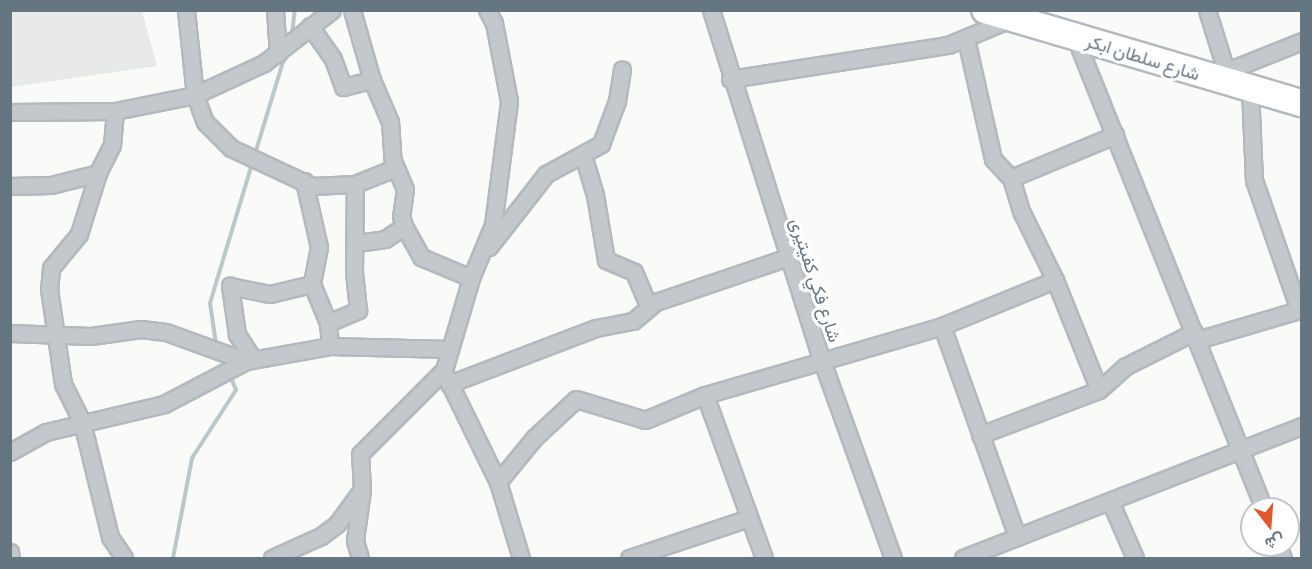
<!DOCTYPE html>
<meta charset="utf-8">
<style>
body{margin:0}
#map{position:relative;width:1312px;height:569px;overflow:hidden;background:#fafaf8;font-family:Manrope,Vazirmatn,sans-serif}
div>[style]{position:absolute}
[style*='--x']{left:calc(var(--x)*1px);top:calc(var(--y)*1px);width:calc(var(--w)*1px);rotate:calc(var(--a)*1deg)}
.built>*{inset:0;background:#e8e9e9}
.stream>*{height:4px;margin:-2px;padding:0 2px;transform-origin:2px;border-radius:2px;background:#bbc7cb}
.roads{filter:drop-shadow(2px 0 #b4b9bd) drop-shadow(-2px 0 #b4b9bd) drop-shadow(0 2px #b4b9bd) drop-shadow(0 -2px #b4b9bd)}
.minor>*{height:15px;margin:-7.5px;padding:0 7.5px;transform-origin:7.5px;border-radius:7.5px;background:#c3c8cc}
.trunk>*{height:26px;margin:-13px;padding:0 13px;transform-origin:13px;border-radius:13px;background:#fff}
span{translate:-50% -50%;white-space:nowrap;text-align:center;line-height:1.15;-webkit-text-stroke:6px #fff;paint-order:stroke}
.street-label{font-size:18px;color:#657683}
.frame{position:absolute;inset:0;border:12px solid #657683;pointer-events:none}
.north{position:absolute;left:1240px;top:497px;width:60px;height:60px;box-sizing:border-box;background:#fff;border:2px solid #c1c8cd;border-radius:50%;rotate:163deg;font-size:16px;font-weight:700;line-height:24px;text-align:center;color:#657683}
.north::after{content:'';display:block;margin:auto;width:21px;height:27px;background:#e4572e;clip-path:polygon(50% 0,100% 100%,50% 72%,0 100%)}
</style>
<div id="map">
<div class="built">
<div style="clip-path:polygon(10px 11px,142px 11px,157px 66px,11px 87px)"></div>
</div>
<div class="stream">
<div style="--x:292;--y:33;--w:23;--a:-83"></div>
<div style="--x:255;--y:154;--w:107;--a:-73.1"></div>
<div style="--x:216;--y:344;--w:41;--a:-98.3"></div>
<div style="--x:210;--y:303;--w:148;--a:-73.2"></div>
<div style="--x:173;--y:558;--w:102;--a:-79.2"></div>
<div style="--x:192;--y:458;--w:81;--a:-57.1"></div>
<div style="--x:236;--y:390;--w:18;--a:-112"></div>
</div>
<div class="roads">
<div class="minor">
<div style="--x:186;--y:10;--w:85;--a:84"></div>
<div style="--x:195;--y:95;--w:29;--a:70"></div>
<div style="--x:205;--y:122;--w:37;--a:45"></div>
<div style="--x:231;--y:148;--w:89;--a:25.1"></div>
<div style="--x:312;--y:186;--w:43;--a:-2.7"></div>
<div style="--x:355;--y:184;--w:43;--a:-21.8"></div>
<div style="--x:275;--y:10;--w:44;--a:86.1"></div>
<div style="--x:352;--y:10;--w:73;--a:74.1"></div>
<div style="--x:372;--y:80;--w:46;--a:66.8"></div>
<div style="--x:390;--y:122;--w:39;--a:86"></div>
<div style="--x:393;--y:161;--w:30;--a:67"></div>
<div style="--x:405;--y:189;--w:27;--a:98"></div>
<div style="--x:401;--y:216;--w:10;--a:73"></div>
<div style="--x:404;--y:226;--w:35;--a:61"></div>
<div style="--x:421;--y:257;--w:54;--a:22.8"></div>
<div style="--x:711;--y:10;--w:368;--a:72.5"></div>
<div style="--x:822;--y:361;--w:209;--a:70.2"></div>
<div style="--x:1207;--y:10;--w:64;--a:72.7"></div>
<div style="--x:310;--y:26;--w:40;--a:55.1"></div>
<div style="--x:333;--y:59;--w:30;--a:70"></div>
<div style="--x:343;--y:87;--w:30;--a:-14"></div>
<div style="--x:1075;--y:37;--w:508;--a:68.18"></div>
<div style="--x:966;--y:39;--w:123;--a:77.3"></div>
<div style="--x:993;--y:159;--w:26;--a:47"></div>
<div style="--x:1011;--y:178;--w:37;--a:73"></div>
<div style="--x:1022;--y:213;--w:75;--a:63.8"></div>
<div style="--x:1212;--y:77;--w:97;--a:-21.8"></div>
<div style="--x:730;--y:79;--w:221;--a:-8.9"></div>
<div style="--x:948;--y:45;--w:70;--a:-22.6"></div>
<div style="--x:1250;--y:89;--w:91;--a:87.5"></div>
<div style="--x:1254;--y:180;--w:138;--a:70.9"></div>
<div style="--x:115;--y:111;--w:34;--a:95"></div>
<div style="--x:112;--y:145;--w:31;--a:117"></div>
<div style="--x:98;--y:173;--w:64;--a:107.3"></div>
<div style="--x:79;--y:234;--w:44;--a:129.5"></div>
<div style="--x:51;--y:268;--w:21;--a:95"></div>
<div style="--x:49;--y:289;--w:96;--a:81.6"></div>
<div style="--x:63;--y:384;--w:42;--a:63.4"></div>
<div style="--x:82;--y:422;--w:118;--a:76.3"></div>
<div style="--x:110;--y:537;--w:25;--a:56"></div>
<div style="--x:10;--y:112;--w:105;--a:-0.5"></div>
<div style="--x:115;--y:111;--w:82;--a:-11.3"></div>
<div style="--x:195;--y:95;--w:76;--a:-24.9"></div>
<div style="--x:264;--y:63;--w:86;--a:-37.9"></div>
<div style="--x:583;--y:155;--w:42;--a:73.3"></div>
<div style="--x:595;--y:195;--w:66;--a:80.4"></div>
<div style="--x:606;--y:260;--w:30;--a:23"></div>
<div style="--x:634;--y:272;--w:38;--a:67"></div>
<div style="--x:1011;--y:178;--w:113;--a:-22.5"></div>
<div style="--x:304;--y:181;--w:68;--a:77.2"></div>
<div style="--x:319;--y:247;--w:38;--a:101"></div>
<div style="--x:312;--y:284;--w:42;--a:67.7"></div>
<div style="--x:328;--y:323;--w:23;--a:85"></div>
<div style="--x:10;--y:186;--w:41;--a:-1.4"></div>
<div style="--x:51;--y:185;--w:49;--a:-14.3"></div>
<div style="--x:357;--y:243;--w:28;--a:-8"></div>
<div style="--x:385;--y:239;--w:23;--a:-34"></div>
<div style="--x:489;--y:247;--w:93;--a:-52"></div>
<div style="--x:546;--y:174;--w:63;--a:-28.6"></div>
<div style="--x:601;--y:144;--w:46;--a:-69.6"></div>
<div style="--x:617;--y:101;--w:32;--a:-81"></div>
<div style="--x:328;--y:323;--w:33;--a:-23"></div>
<div style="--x:358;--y:310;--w:37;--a:-96"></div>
<div style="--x:354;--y:273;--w:89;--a:-89.4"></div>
<div style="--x:942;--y:326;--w:122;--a:-22.2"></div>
<div style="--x:1055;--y:280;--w:118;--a:68.2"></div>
<div style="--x:10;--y:333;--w:81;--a:2.1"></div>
<div style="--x:91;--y:336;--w:50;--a:-8"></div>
<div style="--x:141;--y:329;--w:25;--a:7"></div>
<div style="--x:166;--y:332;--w:85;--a:19.9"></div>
<div style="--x:1197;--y:340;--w:109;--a:-16.4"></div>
<div style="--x:253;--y:359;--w:30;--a:-123"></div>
<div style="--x:237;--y:334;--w:49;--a:-98.3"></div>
<div style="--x:230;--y:286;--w:41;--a:11.3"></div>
<div style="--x:270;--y:294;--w:43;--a:-13.4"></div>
<div style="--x:446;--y:376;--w:118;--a:63.9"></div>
<div style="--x:498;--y:482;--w:79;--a:73.2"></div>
<div style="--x:449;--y:384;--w:157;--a:-20.9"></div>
<div style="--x:596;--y:328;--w:38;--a:-11"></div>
<div style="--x:633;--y:321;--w:30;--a:-40"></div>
<div style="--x:656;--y:302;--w:139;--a:-18.8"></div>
<div style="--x:705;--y:395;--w:173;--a:70.1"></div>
<div style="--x:980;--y:435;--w:127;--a:-20.7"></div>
<div style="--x:1099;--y:390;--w:36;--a:-42"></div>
<div style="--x:1126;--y:366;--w:76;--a:-26.6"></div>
<div style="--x:10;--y:452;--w:41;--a:-29.1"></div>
<div style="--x:46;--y:432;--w:121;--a:-13.3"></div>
<div style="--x:164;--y:404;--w:93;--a:-27.7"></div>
<div style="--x:246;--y:361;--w:85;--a:-10.1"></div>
<div style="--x:330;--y:346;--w:120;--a:1.4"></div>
<div style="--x:498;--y:482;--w:57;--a:-50.7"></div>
<div style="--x:534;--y:438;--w:57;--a:-42.9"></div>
<div style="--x:576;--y:399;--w:72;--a:16.9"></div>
<div style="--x:645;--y:420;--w:65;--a:-22.6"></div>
<div style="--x:705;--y:395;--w:247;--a:-16.2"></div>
<div style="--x:942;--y:326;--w:224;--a:70.4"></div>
<div style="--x:1110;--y:501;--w:62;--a:66.3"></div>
<div style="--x:1278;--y:545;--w:14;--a:69"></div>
<div style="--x:10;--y:552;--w:6;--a:81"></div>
<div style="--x:272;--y:558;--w:54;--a:-24.2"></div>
<div style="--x:321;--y:536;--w:20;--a:-37"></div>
<div style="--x:337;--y:524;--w:39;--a:-54"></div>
<div style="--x:360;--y:558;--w:19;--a:-106"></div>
<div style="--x:355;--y:540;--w:50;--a:-82"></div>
<div style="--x:362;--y:490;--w:36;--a:-93"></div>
<div style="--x:360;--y:454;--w:119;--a:-45"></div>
<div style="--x:444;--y:370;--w:96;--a:-73.6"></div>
<div style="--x:471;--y:278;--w:57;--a:-67.5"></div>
<div style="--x:493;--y:225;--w:125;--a:-82.6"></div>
<div style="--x:509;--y:101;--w:79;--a:-100.9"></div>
<div style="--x:494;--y:23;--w:15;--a:-118"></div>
<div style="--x:629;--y:558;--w:126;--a:-18.4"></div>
<div style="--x:963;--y:558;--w:364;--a:-21.3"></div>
</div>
<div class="trunk">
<div style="--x:985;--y:10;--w:330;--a:16.4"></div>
</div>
</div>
<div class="street-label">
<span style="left:1143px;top:57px;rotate:17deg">شارع سلطان ابكر</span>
<span style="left:816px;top:280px;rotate:72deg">شارع فكي كفيتيرى</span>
</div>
<div class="frame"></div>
<div class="north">ش</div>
</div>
